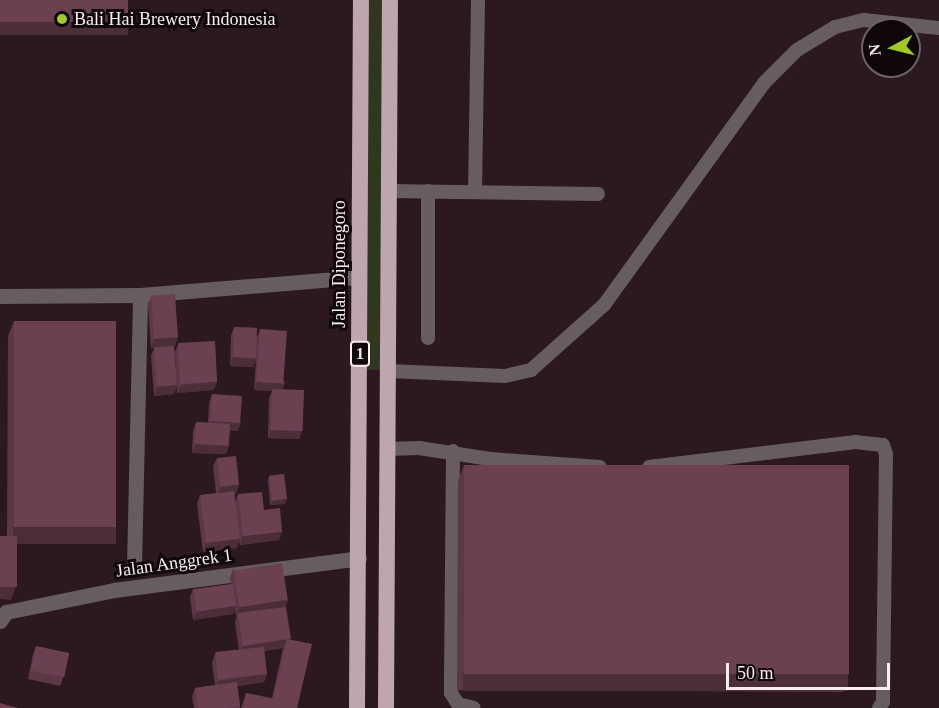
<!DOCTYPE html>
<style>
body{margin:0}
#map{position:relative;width:939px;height:708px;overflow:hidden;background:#2c1820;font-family:"Times New Roman",serif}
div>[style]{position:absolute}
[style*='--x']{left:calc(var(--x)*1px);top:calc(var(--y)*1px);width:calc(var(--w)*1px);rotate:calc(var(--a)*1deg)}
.green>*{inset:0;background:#2f371e;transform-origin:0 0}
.service>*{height:14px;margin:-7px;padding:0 7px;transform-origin:7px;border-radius:7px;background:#675c60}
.minor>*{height:15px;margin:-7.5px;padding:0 7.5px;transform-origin:7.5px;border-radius:7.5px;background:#675c60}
.trunk>*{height:16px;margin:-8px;padding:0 8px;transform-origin:8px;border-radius:8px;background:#bea5ae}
.wall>*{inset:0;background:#5c3847}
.shaded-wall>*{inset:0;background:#4b2e39;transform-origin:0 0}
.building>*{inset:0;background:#6b4152;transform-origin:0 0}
.dots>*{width:16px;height:16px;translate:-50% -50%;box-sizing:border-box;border:3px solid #0f070a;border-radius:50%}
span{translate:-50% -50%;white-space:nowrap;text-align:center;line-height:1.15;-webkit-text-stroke:6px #0f070a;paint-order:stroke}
.shield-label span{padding:2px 4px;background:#0f070a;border:2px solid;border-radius:4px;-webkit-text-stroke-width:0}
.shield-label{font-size:16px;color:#fbecf1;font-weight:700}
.poi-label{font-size:18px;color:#fbecf1}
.left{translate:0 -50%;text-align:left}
.street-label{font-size:18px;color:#fbecf1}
.north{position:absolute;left:861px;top:18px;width:60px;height:60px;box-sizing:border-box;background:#0f070a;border:2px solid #6d6366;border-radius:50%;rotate:263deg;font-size:16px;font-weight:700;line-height:24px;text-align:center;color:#fbecf1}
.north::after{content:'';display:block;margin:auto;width:21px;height:27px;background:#a3c926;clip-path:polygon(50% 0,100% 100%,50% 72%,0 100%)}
.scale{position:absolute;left:726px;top:663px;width:164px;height:27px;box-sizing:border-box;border:3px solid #fbecf1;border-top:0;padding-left:8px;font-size:18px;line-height:21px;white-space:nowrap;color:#fbecf1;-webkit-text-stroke:4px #0f070a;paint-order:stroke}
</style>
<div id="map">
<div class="green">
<div style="left:361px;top:0;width:29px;height:370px"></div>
</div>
<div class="service">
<div style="--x:388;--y:191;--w:210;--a:0.8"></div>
<div style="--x:428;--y:191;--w:147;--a:90"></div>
<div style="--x:475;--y:192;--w:192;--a:-89.1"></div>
<div style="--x:388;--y:371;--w:117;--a:2.4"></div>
<div style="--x:505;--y:376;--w:27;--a:-13"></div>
<div style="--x:531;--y:370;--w:98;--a:-41.7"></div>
<div style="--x:604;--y:305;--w:274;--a:-54.2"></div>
<div style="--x:764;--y:83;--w:47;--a:-45"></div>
<div style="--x:797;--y:50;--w:44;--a:-31.2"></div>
<div style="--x:835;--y:27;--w:30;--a:-14"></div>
<div style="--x:864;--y:20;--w:75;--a:6.1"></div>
<div style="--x:387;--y:449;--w:32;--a:-2"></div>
<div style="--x:419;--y:448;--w:72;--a:8.8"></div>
<div style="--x:490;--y:459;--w:110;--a:4.2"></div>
<div style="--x:453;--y:451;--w:242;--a:90.5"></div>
<div style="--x:451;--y:693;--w:13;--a:58"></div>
<div style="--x:458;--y:704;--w:16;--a:14"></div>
<div style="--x:649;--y:467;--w:208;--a:-6.9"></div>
<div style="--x:855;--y:442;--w:28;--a:6"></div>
<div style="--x:883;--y:445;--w:9;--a:72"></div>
<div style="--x:886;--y:454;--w:248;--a:90.7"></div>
<div style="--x:883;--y:702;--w:7;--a:124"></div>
</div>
<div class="minor">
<div style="--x:0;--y:296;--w:140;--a:-0.4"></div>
<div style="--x:134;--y:565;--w:270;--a:-88.7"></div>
<div style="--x:140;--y:295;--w:218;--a:-4.7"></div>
<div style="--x:0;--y:621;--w:11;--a:-56"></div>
<div style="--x:6;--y:612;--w:110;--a:-11.5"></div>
<div style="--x:114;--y:590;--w:247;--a:-7.4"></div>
</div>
<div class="trunk">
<div style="--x:357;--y:708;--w:708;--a:-89.68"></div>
<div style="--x:386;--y:708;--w:708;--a:-89.68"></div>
</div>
<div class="wall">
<div style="clip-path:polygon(151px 296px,178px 337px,175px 346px,174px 346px,177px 385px,174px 394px,154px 396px,151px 356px,154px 348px,151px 348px,148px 305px)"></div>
<div style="clip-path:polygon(14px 321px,116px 527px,110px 543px,17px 543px,11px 600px,7px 536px,8px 336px)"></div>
<div style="clip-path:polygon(234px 327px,257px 337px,260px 329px,285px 383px,282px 390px,302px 431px,299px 439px,268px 438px,269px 398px,272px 391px,254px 390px,256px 360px,253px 367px,230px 366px,231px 335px)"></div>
<div style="clip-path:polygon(178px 344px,214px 390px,177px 393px,175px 352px)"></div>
<div style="clip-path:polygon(212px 394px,241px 422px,238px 431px,230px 430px,226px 454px,192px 453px,193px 431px,196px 422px,208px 423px,209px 403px)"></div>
<div style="clip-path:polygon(217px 458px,236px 494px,234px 494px,235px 502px,238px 494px,264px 510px,279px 540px,240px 545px,239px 540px,237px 548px,203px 552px,197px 504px,200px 495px,216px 493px,213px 466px)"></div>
<div style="clip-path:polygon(464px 465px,848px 676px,843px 692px,457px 690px,458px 481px)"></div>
<div style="clip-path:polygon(269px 476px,285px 504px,270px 505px,268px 480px)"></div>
<div style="clip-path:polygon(233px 569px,288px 600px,285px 607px,297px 708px,241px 708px,246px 693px,272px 698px,283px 648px,264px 651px,267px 674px,264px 682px,237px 686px,240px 708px,194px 708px,192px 696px,195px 688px,215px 685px,212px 663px,215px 654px,239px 651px,235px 622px,237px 615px,236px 616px,235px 609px,233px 614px,193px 620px,190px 597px,193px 589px,231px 584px,230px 578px)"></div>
<div style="clip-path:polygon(36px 646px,63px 678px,60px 686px,28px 679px,33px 654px)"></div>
</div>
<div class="shaded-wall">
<div style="left:0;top:22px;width:128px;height:13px"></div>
<div style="clip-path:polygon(178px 337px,175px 346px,151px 348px,154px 339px)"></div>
<div style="clip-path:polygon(233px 357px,256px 359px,253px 367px,230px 366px)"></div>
<div style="clip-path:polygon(217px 382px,214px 390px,177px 393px,181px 385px)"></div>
<div style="clip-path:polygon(257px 382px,285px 383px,282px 392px,254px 390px)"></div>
<div style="clip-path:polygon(177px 385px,174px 394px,154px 396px,157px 387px)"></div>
<div style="clip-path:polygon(211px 421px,241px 422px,238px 431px,208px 429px)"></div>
<div style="clip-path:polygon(271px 430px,302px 431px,299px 439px,268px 438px)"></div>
<div style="clip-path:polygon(195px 444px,229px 446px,226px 454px,192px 453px)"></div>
<div style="clip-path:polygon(239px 485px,236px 494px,217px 496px,220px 487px)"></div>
<div style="clip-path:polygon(287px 499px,285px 504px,270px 505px,272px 501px)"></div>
<div style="left:13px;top:527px;width:103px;height:17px"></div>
<div style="clip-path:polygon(282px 532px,279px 540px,240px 545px,243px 536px)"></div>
<div style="clip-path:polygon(240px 539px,237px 548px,203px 552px,206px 543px)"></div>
<div style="clip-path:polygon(0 587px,16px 587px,11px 600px,0 599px)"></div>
<div style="clip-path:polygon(288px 600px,285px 609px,238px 613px,237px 615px,236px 616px,239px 607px)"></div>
<div style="clip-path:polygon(236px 606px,233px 614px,193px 620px,196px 612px)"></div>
<div style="clip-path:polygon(287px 639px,283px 648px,240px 654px,243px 646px)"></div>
<div style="clip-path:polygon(267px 674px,264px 682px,215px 690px,218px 681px)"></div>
<div style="left:463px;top:674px;width:385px;height:17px"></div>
</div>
<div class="building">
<div style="left:0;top:0;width:128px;height:22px"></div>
<div style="left:175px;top:294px;width:43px;height:24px;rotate:86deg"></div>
<div style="left:14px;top:321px;width:102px;height:206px"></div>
<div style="left:234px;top:327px;width:23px;height:30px;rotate:2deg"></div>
<div style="left:260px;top:329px;width:27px;height:53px;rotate:4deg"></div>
<div style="left:215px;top:341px;width:41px;height:37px;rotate:87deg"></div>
<div style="left:174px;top:346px;width:39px;height:20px;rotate:86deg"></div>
<div style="left:272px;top:389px;width:32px;height:41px;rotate:2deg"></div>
<div style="left:212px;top:394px;width:30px;height:27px;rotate:4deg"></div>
<div style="left:196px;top:422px;width:34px;height:22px;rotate:3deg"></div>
<div style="left:236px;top:456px;width:29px;height:19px;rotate:84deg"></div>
<div style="left:464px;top:465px;width:385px;height:209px"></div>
<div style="left:284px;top:474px;width:25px;height:15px;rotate:83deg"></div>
<div style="left:234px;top:491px;width:48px;height:34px;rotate:83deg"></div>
<div style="clip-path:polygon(262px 492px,264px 510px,280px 508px,282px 532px,243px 536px,238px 494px)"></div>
<div style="left:0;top:536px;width:17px;height:51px"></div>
<div style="left:282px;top:563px;width:37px;height:49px;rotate:81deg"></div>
<div style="left:233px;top:584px;width:22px;height:40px;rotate:82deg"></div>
<div style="clip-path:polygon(286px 607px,291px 639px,287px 639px,243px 646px,238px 613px)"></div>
<div style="clip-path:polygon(287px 639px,312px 644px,297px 708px,243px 708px,246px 693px,273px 699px)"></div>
<div style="left:36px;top:646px;width:34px;height:25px;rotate:12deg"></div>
<div style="left:264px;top:647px;width:27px;height:49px;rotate:84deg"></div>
<div style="clip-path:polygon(237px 682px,240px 706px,229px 708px,198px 708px,195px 688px)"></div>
<div style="clip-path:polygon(0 703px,18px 708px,0 708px)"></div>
</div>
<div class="dots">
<div style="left:62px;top:19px;background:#a3c926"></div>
</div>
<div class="shield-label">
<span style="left:360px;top:354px">1</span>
</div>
<div class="poi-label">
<span class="left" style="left:74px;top:19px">Bali Hai Brewery Indonesia</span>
</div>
<div class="street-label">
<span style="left:339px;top:264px;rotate:-90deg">Jalan Diponegoro</span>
<span style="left:174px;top:563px;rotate:-8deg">Jalan Anggrek 1</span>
</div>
<div class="north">N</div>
<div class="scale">50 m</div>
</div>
